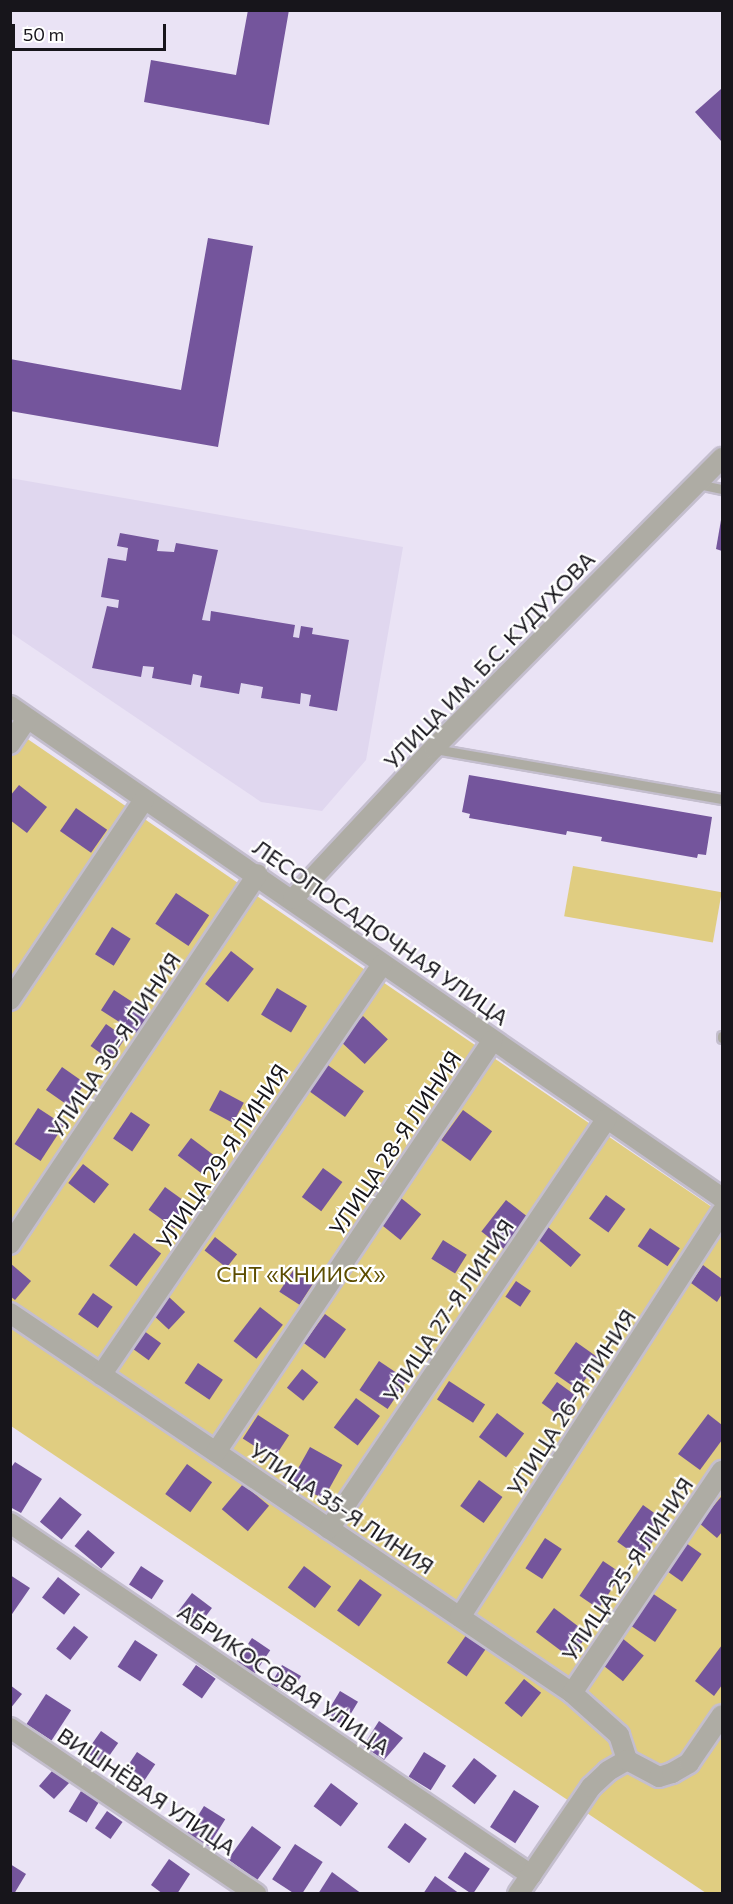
<!DOCTYPE html>
<meta charset="utf-8">
<style>
body{margin:0}
#map{position:relative;width:733px;height:1904px;overflow:hidden;background:#eae3f5;font-family:Commissioner,sans-serif}
div>[style]{position:absolute}
[style*='--x']{left:calc(var(--x)*1px);top:calc(var(--y)*1px);width:calc(var(--w)*1px);rotate:calc(var(--a)*1deg)}
.built>*{inset:0;background:#e0d7ef}
.green>*{inset:0;background:#e0cd81;transform-origin:0 0}
.building>*{inset:0;background:#74559c;transform-origin:0 0}
.roads{filter:drop-shadow(2px 0 #c4bece) drop-shadow(-2px 0 #c4bece) drop-shadow(0 2px #c4bece) drop-shadow(0 -2px #c4bece)}
.service>*{height:9px;margin:-4.5px;padding:0 4.5px;transform-origin:4.5px;border-radius:4.5px;background:#aeaca4}
.minor>*{height:20px;margin:-10px;padding:0 10px;transform-origin:10px;border-radius:10px;background:#aeaca4}
span{translate:-50% -50%;white-space:nowrap;text-align:center;line-height:1.15;-webkit-text-stroke:4.5px #fff;paint-order:stroke}
.street-label{font-size:22px;color:#17151b}
.park-label{font-size:22px;color:#5c4d01}
.frame{position:absolute;inset:0;border:12px solid #17151b;pointer-events:none}
.scale{position:absolute;left:12px;top:24px;width:154px;height:27px;box-sizing:border-box;border:3px solid #17151b;border-top:0;padding-left:8px;font-size:18px;line-height:21px;white-space:nowrap;color:#17151b;-webkit-text-stroke:4px #fff;paint-order:stroke}
</style>
<div id="map">
<div class="built">
<div style="clip-path:polygon(10px 478px,403px 547px,366px 760px,322px 811px,261px 802px,11px 633px)"></div>
</div>
<div class="green">
<div style="clip-path:polygon(10px 727px,722px 1214px,722px 1893px,706px 1893px,11px 1426px)"></div>
<div style="left:573px;top:866px;width:151px;height:51px;rotate:10deg"></div>
</div>
<div class="building">
<div style="clip-path:polygon(248px 10px,289px 10px,269px 125px,144px 102px,151px 60px,236px 75px)"></div>
<div style="clip-path:polygon(721px 89px,722px 91px,722px 142px,695px 112px)"></div>
<div style="clip-path:polygon(208px 238px,253px 246px,218px 447px,10px 411px,10px 359px,181px 390px)"></div>
<div style="clip-path:polygon(721px 520px,722px 520px,722px 551px,716px 549px)"></div>
<div style="clip-path:polygon(120px 533px,159px 540px,157px 551px,174px 552px,176px 543px,218px 550px,202px 620px,210px 621px,211px 611px,295px 625px,293px 637px,299px 638px,301px 626px,313px 628px,312px 634px,349px 640px,337px 711px,309px 706px,311px 695px,301px 693px,300px 704px,261px 698px,263px 687px,241px 683px,239px 694px,200px 687px,202px 676px,193px 674px,191px 685px,152px 678px,154px 667px,143px 666px,141px 677px,92px 668px,107px 606px,118px 608px,119px 600px,101px 597px,108px 558px,126px 561px,128px 548px,117px 546px)"></div>
<div style="clip-path:polygon(469px 775px,712px 817px,706px 855px,698px 854px,697px 858px,601px 841px,602px 837px,567px 831px,566px 835px,469px 818px,470px 814px,462px 812px)"></div>
<div style="clip-path:polygon(19px 785px,47px 807px,27px 833px,10px 820px,10px 796px)"></div>
<div style="left:76px;top:808px;width:38px;height:28px;rotate:35deg"></div>
<div style="left:176px;top:893px;width:40px;height:37px;rotate:34deg"></div>
<div style="left:112px;top:927px;width:22px;height:32px;rotate:32deg"></div>
<div style="left:231px;top:951px;width:29px;height:42px;rotate:38deg"></div>
<div style="left:277px;top:988px;width:35px;height:31px;rotate:31deg"></div>
<div style="left:114px;top:990px;width:44px;height:24px;rotate:33deg"></div>
<div style="left:363px;top:1016px;width:34px;height:34px;rotate:43deg"></div>
<div style="left:106px;top:1024px;width:24px;height:27px;rotate:35deg"></div>
<div style="left:325px;top:1063px;width:48px;height:32px;rotate:36deg"></div>
<div style="left:62px;top:1067px;width:28px;height:28px;rotate:35deg"></div>
<div style="left:220px;top:1090px;width:27px;height:23px;rotate:28deg"></div>
<div style="left:38px;top:1108px;width:31px;height:43px;rotate:33deg"></div>
<div style="left:463px;top:1110px;width:36px;height:37px;rotate:36deg"></div>
<div style="left:131px;top:1112px;width:23px;height:32px;rotate:34deg"></div>
<div style="left:191px;top:1138px;width:30px;height:22px;rotate:37deg"></div>
<div style="left:83px;top:1164px;width:33px;height:24px;rotate:38deg"></div>
<div style="left:323px;top:1168px;width:24px;height:36px;rotate:36deg"></div>
<div style="left:165px;top:1187px;width:32px;height:28px;rotate:36deg"></div>
<div style="left:606px;top:1195px;width:24px;height:29px;rotate:36deg"></div>
<div style="left:401px;top:1198px;width:26px;height:33px;rotate:39deg"></div>
<div style="left:506px;top:1200px;width:29px;height:40px;rotate:38deg"></div>
<div style="left:548px;top:1227px;width:43px;height:16px;rotate:40deg"></div>
<div style="left:650px;top:1228px;width:36px;height:22px;rotate:34deg"></div>
<div style="left:134px;top:1233px;width:34px;height:41px;rotate:37deg"></div>
<div style="left:215px;top:1237px;width:28px;height:17px;rotate:38deg"></div>
<div style="left:443px;top:1240px;width:28px;height:22px;rotate:32deg"></div>
<div style="clip-path:polygon(10px 1263px,31px 1281px,15px 1300px,10px 1296px)"></div>
<div style="clip-path:polygon(703px 1265px,722px 1279px,722px 1294px,717px 1302px,691px 1283px)"></div>
<div style="left:294px;top:1269px;width:24px;height:27px;rotate:33deg"></div>
<div style="left:516px;top:1281px;width:18px;height:19px;rotate:34deg"></div>
<div style="left:93px;top:1293px;width:24px;height:26px;rotate:35deg"></div>
<div style="left:169px;top:1297px;width:22px;height:24px;rotate:43deg"></div>
<div style="left:260px;top:1307px;width:29px;height:43px;rotate:38deg"></div>
<div style="left:325px;top:1314px;width:26px;height:36px;rotate:36deg"></div>
<div style="left:140px;top:1328px;width:26px;height:21px;rotate:36deg"></div>
<div style="left:576px;top:1342px;width:29px;height:38px;rotate:35deg"></div>
<div style="left:379px;top:1361px;width:34px;height:35px;rotate:34deg"></div>
<div style="left:198px;top:1363px;width:30px;height:24px;rotate:34deg"></div>
<div style="left:302px;top:1369px;width:21px;height:24px;rotate:39deg"></div>
<div style="left:449px;top:1381px;width:43px;height:22px;rotate:33deg"></div>
<div style="left:557px;top:1382px;width:27px;height:26px;rotate:36deg"></div>
<div style="left:356px;top:1398px;width:30px;height:37px;rotate:37deg"></div>
<div style="left:497px;top:1413px;width:34px;height:30px;rotate:37deg"></div>
<div style="clip-path:polygon(708px 1414px,722px 1425px,722px 1440px,700px 1470px,678px 1454px)"></div>
<div style="left:258px;top:1415px;width:37px;height:28px;rotate:33deg"></div>
<div style="left:310px;top:1447px;width:37px;height:39px;rotate:29deg"></div>
<div style="clip-path:polygon(15px 1462px,42px 1479px,21px 1513px,10px 1507px,10px 1469px)"></div>
<div style="left:187px;top:1464px;width:31px;height:37px;rotate:36deg"></div>
<div style="left:479px;top:1480px;width:29px;height:32px;rotate:36deg"></div>
<div style="left:243px;top:1484px;width:34px;height:33px;rotate:40deg"></div>
<div style="left:60px;top:1497px;width:28px;height:32px;rotate:39deg"></div>
<div style="clip-path:polygon(721px 1497px,722px 1532px,717px 1538px,699px 1523px)"></div>
<div style="left:643px;top:1505px;width:29px;height:45px;rotate:35deg"></div>
<div style="left:88px;top:1530px;width:35px;height:21px;rotate:40deg"></div>
<div style="left:545px;top:1538px;width:20px;height:36px;rotate:33deg"></div>
<div style="left:686px;top:1543px;width:19px;height:34px;rotate:35deg"></div>
<div style="left:603px;top:1561px;width:23px;height:42px;rotate:34deg"></div>
<div style="left:141px;top:1566px;width:27px;height:22px;rotate:33deg"></div>
<div style="left:304px;top:1566px;width:34px;height:27px;rotate:37deg"></div>
<div style="clip-path:polygon(10px 1575px,30px 1588px,10px 1617px)"></div>
<div style="left:58px;top:1577px;width:28px;height:26px;rotate:38deg"></div>
<div style="left:360px;top:1579px;width:27px;height:39px;rotate:36deg"></div>
<div style="left:192px;top:1593px;width:25px;height:24px;rotate:37deg"></div>
<div style="left:652px;top:1593px;width:30px;height:39px;rotate:34deg"></div>
<div style="left:554px;top:1608px;width:43px;height:30px;rotate:37deg"></div>
<div style="left:74px;top:1626px;width:18px;height:29px;rotate:38deg"></div>
<div style="left:467px;top:1634px;width:24px;height:35px;rotate:35deg"></div>
<div style="left:252px;top:1638px;width:22px;height:30px;rotate:34deg"></div>
<div style="left:622px;top:1638px;width:28px;height:33px;rotate:39deg"></div>
<div style="left:135px;top:1640px;width:27px;height:32px;rotate:33deg"></div>
<div style="clip-path:polygon(722px 1645px,722px 1685px,714px 1696px,695px 1681px)"></div>
<div style="left:196px;top:1665px;width:24px;height:24px;rotate:35deg"></div>
<div style="left:282px;top:1665px;width:22px;height:22px;rotate:30deg"></div>
<div style="left:524px;top:1679px;width:22px;height:31px;rotate:39deg"></div>
<div style="clip-path:polygon(10px 1685px,22px 1694px,10px 1709px)"></div>
<div style="left:340px;top:1691px;width:21px;height:28px;rotate:31deg"></div>
<div style="left:46px;top:1694px;width:30px;height:36px;rotate:33deg"></div>
<div style="clip-path:polygon(379px 1721px,403px 1738px,384px 1760px,363px 1746px)"></div>
<div style="left:101px;top:1731px;width:21px;height:26px;rotate:35deg"></div>
<div style="left:137px;top:1752px;width:22px;height:29px;rotate:34deg"></div>
<div style="left:424px;top:1752px;width:26px;height:29px;rotate:32deg"></div>
<div style="left:474px;top:1758px;width:29px;height:36px;rotate:38deg"></div>
<div style="clip-path:polygon(52px 1771px,70px 1782px,54px 1799px,39px 1786px)"></div>
<div style="left:331px;top:1783px;width:34px;height:29px;rotate:37deg"></div>
<div style="left:514px;top:1790px;width:30px;height:44px;rotate:33deg"></div>
<div style="left:81px;top:1791px;width:21px;height:24px;rotate:31deg"></div>
<div style="left:204px;top:1806px;width:25px;height:32px;rotate:32deg"></div>
<div style="left:107px;top:1811px;width:19px;height:21px;rotate:35deg"></div>
<div style="left:405px;top:1823px;width:27px;height:30px;rotate:36deg"></div>
<div style="left:252px;top:1826px;width:36px;height:41px;rotate:36deg"></div>
<div style="left:295px;top:1844px;width:33px;height:42px;rotate:33deg"></div>
<div style="left:465px;top:1852px;width:30px;height:31px;rotate:34deg"></div>
<div style="clip-path:polygon(169px 1859px,190px 1874px,177px 1894px,163px 1894px,151px 1885px)"></div>
<div style="clip-path:polygon(10px 1864px,26px 1874px,14px 1894px,10px 1894px)"></div>
<div style="clip-path:polygon(332px 1872px,362px 1894px,318px 1894px)"></div>
<div style="clip-path:polygon(435px 1876px,460px 1894px,423px 1894px)"></div>
</div>
<div class="roads">
<div class="service">
<div style="--x:698;--y:484;--w:25;--a:12"></div>
<div style="--x:435;--y:749;--w:291;--a:9.9"></div>
<div style="--x:722;--y:1036;--w:2;--a:90"></div>
</div>
<div class="minor">
<div style="--x:10;--y:706;--w:865;--a:34.64"></div>
<div style="--x:10;--y:744;--w:30;--a:-56"></div>
<div style="--x:293;--y:899;--w:207;--a:-47"></div>
<div style="--x:434;--y:748;--w:409;--a:-45.2"></div>
<div style="--x:10;--y:1000;--w:241;--a:-56.2"></div>
<div style="--x:10;--y:1244;--w:445;--a:-56.2"></div>
<div style="--x:10;--y:1313;--w:678;--a:34.06"></div>
<div style="--x:572;--y:1693;--w:63;--a:41.8"></div>
<div style="--x:619;--y:1735;--w:26;--a:72"></div>
<div style="--x:101;--y:1375;--w:498;--a:-55.6"></div>
<div style="--x:216;--y:1452;--w:496;--a:-56.1"></div>
<div style="--x:10;--y:1523;--w:629;--a:34.04"></div>
<div style="--x:329;--y:1529;--w:495;--a:-55.9"></div>
<div style="--x:460;--y:1617;--w:482;--a:-57.1"></div>
<div style="--x:572;--y:1693;--w:268;--a:-56"></div>
<div style="--x:10;--y:1728;--w:297;--a:34"></div>
<div style="--x:518;--y:1894;--w:130;--a:-55.7"></div>
<div style="--x:591;--y:1787;--w:23;--a:-43"></div>
<div style="--x:608;--y:1771;--w:22;--a:-30"></div>
<div style="--x:627;--y:1760;--w:36;--a:28"></div>
<div style="--x:659;--y:1777;--w:14;--a:-17"></div>
<div style="--x:672;--y:1773;--w:20;--a:-30"></div>
<div style="--x:689;--y:1763;--w:58;--a:-55.5"></div>
</div>
</div>
<div class="street-label">
<span style="left:489px;top:660px;rotate:-46deg">УЛИЦА ИМ. Б.С. КУДУХОВА</span>
<span style="left:381px;top:932px;rotate:35deg">ЛЕСОПОСАДОЧНАЯ УЛИЦА</span>
<span style="left:114px;top:1045px;rotate:-56deg">УЛИЦА 30-Я ЛИНИЯ</span>
<span style="left:395px;top:1143px;rotate:-56deg">УЛИЦА 28-Я ЛИНИЯ</span>
<span style="left:222px;top:1156px;rotate:-56deg">УЛИЦА 29-Я ЛИНИЯ</span>
<span style="left:448px;top:1310px;rotate:-56deg">УЛИЦА 27-Я ЛИНИЯ</span>
<span style="left:571px;top:1402px;rotate:-57deg">УЛИЦА 26-Я ЛИНИЯ</span>
<span style="left:342px;top:1508px;rotate:34deg">УЛИЦА 35-Я ЛИНИЯ</span>
<span style="left:627px;top:1569px;rotate:-56deg">УЛИЦА 25-Я ЛИНИЯ</span>
<span style="left:284px;top:1679px;rotate:34deg">АБРИКОСОВАЯ УЛИЦА</span>
<span style="left:147px;top:1791px;rotate:34deg">ВИШНЁВАЯ УЛИЦА</span>
</div>
<div class="park-label">
<span style="left:301px;top:1274px">СНТ «КНИИСХ»</span>
</div>
<div class="frame"></div>
<div class="scale">50 m</div>
</div>
